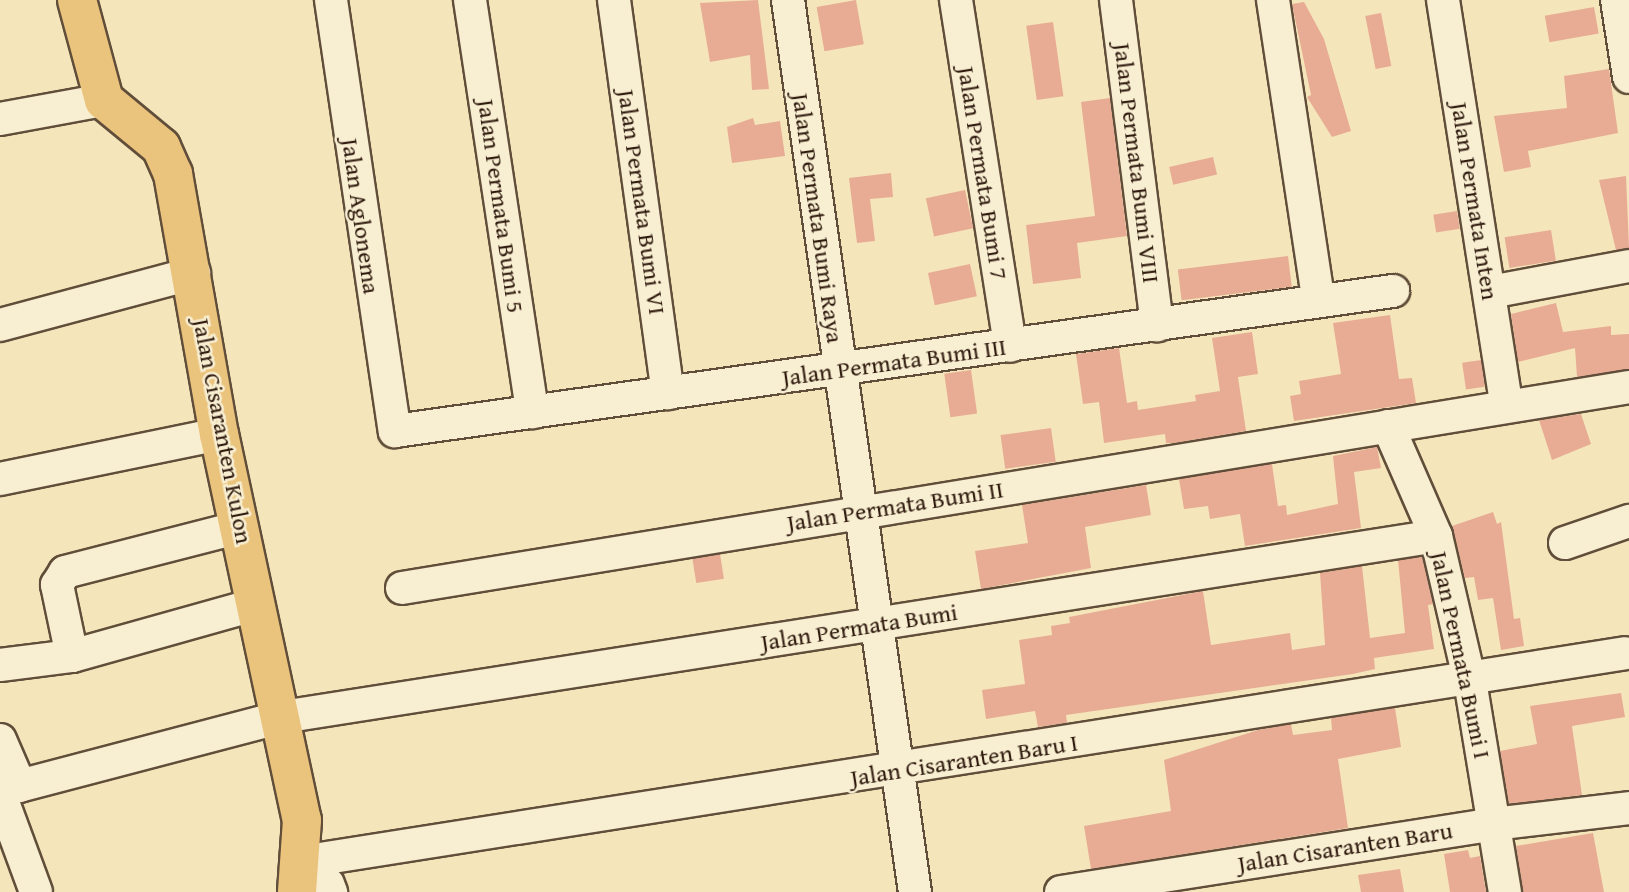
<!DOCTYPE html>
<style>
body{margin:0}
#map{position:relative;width:1629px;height:892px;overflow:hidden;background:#f4e6ba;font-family:"Gentium Book Plus",serif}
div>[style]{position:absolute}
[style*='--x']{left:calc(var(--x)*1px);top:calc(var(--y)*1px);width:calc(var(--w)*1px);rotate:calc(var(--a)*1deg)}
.building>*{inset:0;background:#e8ac95;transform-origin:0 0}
.roads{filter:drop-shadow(2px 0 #614e3a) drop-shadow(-2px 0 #614e3a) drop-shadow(0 2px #614e3a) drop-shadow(0 -2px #614e3a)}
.minor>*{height:32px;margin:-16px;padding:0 16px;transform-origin:16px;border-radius:16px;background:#f8efd2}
.major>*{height:38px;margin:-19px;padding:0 19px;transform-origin:19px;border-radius:19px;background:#eac37d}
span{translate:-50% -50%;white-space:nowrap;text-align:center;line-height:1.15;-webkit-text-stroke:5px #f8efd2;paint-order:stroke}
.street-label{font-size:24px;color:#301b0f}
</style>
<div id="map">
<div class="building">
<div style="clip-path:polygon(758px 0,769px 89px,752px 90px,750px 55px,710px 62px,700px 3px)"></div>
<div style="left:856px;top:0;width:45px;height:40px;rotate:80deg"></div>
<div style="clip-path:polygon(1304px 2px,1324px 39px,1351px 131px,1332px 137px,1307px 97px,1311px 95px,1292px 4px)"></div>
<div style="left:1594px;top:7px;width:27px;height:50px;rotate:80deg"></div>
<div style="left:1381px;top:13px;width:54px;height:16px;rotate:79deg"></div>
<div style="left:1053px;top:22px;width:75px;height:27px;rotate:82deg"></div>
<div style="clip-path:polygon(1609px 69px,1618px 133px,1528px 151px,1531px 167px,1504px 172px,1494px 116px,1567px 108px,1564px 76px)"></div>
<div style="clip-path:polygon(1110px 98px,1127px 236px,1077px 243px,1081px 278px,1033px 284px,1026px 225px,1095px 216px,1081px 102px)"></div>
<div style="clip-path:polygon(753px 118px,755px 125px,780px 121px,785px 156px,732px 163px,727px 127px)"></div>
<div style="left:1213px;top:157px;width:18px;height:45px;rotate:77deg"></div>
<div style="clip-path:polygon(891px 173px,893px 197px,870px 199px,875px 241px,857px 243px,849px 178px)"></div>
<div style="clip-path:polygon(1626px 176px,1629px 248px,1616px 250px,1599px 180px)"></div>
<div style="left:965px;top:190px;width:39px;height:40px;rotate:78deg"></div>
<div style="left:1457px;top:211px;width:18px;height:24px;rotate:81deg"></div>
<div style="left:1551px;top:230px;width:31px;height:47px;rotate:81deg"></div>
<div style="left:1288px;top:256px;width:31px;height:111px;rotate:83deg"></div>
<div style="left:970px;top:264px;width:33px;height:43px;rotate:78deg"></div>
<div style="clip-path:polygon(1556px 303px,1563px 332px,1611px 326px,1611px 335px,1629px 334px,1629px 369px,1577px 377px,1575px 348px,1518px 362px,1511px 314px)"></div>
<div style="clip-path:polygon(1390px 315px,1399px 379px,1412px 378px,1416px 403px,1294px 421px,1290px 396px,1301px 394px,1299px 381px,1341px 374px,1333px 323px)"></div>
<div style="clip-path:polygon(1252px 332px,1258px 374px,1238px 377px,1246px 431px,1174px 443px,1166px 443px,1165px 434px,1104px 443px,1099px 402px,1083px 404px,1076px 354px,1119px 348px,1127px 403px,1137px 401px,1138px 410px,1196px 401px,1195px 395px,1220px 391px,1212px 338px)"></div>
<div style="left:1481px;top:360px;width:27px;height:19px;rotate:82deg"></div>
<div style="left:971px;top:370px;width:44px;height:27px;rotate:82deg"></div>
<div style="clip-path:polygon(1581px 414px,1591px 444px,1552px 460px,1539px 420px)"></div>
<div style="left:1051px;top:428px;width:34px;height:51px;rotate:82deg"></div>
<div style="clip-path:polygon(1377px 447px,1381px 468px,1354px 472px,1361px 528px,1245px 546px,1240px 514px,1210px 519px,1208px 506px,1184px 509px,1179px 479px,1272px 464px,1278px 506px,1286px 505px,1287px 515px,1338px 504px,1333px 456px)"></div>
<div style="clip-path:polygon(1146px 485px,1151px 515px,1085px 527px,1091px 568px,981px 589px,975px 551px,1028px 543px,1022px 505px)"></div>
<div style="clip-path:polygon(1493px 512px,1497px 524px,1501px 522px,1514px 619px,1520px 618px,1524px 646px,1501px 650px,1493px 598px,1478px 600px,1474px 577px,1465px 578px,1452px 526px)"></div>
<div style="left:720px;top:554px;width:25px;height:28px;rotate:81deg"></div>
<div style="clip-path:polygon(1422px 557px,1433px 604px,1428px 605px,1434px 649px,1374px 658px,1375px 669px,1353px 674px,1066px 715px,1067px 723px,1038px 727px,1035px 711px,986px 719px,982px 690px,1025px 684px,1019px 640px,1052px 635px,1051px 626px,1070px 623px,1069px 617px,1203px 591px,1211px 645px,1290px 633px,1292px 650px,1325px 645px,1320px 573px,1362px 566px,1370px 638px,1405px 633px,1398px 560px)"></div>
<div style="clip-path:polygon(1621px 693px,1625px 717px,1572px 726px,1582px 795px,1509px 804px,1500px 751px,1537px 744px,1530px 706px)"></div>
<div style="clip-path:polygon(1395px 708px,1401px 747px,1338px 759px,1348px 828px,1091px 869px,1084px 826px,1171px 811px,1164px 760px,1258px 730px,1291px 724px,1293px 735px,1332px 730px,1331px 718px)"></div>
<div style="clip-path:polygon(1593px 833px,1604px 892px,1523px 892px,1516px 846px)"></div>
<div style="clip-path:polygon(1468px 850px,1470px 858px,1480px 856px,1486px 892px,1450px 892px,1444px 854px)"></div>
<div style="clip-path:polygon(1400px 869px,1404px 892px,1361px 892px,1358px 875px)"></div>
</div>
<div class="roads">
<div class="minor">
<div style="--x:331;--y:0;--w:436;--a:81.6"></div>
<div style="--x:395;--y:431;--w:1008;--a:-7.99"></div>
<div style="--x:470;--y:0;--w:417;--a:81.4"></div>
<div style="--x:614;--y:0;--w:397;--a:82.2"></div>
<div style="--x:788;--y:0;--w:901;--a:81.9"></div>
<div style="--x:956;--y:0;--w:350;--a:81.1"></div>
<div style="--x:1116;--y:0;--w:328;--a:82.8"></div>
<div style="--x:1273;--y:0;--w:302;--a:81.4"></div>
<div style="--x:1443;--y:0;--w:408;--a:81.1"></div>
<div style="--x:1617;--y:0;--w:78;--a:81.1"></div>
<div style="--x:0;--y:119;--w:106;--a:-10.4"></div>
<div style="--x:1490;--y:292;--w:141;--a:-10.6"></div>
<div style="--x:0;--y:325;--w:201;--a:-15"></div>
<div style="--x:1388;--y:426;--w:120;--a:66.4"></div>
<div style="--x:1436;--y:536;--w:155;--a:76.9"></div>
<div style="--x:1471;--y:687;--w:208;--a:80.6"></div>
<div style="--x:0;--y:479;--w:224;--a:-11.6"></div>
<div style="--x:1565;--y:543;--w:68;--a:-19"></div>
<div style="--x:402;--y:588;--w:1243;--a:-9.3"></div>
<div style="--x:72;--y:656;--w:73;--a:-101.9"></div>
<div style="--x:57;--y:585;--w:15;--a:-58"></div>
<div style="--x:65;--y:572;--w:181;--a:-14.4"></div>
<div style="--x:0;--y:665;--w:73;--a:-7.1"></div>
<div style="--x:72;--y:656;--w:192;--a:-15.7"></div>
<div style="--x:0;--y:740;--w:50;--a:66.5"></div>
<div style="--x:0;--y:791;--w:292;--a:-14.7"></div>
<div style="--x:282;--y:717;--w:1168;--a:-8.91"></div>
<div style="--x:0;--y:794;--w:104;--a:69.8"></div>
<div style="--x:301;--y:862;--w:1341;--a:-8.96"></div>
<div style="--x:300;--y:870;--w:31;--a:27"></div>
<div style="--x:328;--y:884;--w:9;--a:69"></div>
<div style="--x:1061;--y:892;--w:437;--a:-8.9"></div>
<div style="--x:1493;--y:824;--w:137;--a:-6.7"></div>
</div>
<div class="major">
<div style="--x:77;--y:0;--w:104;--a:74.9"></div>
<div style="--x:104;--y:100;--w:74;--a:39.5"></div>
<div style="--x:161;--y:147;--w:30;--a:66"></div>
<div style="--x:173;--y:174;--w:264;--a:80"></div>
<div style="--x:219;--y:434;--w:395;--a:77.9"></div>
<div style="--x:302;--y:820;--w:72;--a:94"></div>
</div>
</div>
<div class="street-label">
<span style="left:1137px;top:163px;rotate:83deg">Jalan Permata Bumi VIII</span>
<span style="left:983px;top:173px;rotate:81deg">Jalan Permata Bumi 7</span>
<span style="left:1475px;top:201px;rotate:81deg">Jalan Permata Inten</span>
<span style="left:642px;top:202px;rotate:82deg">Jalan Permata Bumi VI</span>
<span style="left:501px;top:206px;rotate:82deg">Jalan Permata Bumi 5</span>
<span style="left:361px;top:216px;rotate:82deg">Jalan Aglonema</span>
<span style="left:818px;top:218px;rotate:82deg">Jalan Permata Bumi Raya</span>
<span style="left:894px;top:362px;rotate:-8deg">Jalan Permata Bumi III</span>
<span style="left:223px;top:431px;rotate:79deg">Jalan Cisaranten Kulon</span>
<span style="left:895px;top:506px;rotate:-9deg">Jalan Permata Bumi II</span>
<span style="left:859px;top:627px;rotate:-9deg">Jalan Permata Bumi</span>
<span style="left:1461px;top:655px;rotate:78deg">Jalan Permata Bumi I</span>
<span style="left:964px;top:760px;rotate:-9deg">Jalan Cisaranten Baru I</span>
<span style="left:1345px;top:847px;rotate:-9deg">Jalan Cisaranten Baru</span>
</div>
</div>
